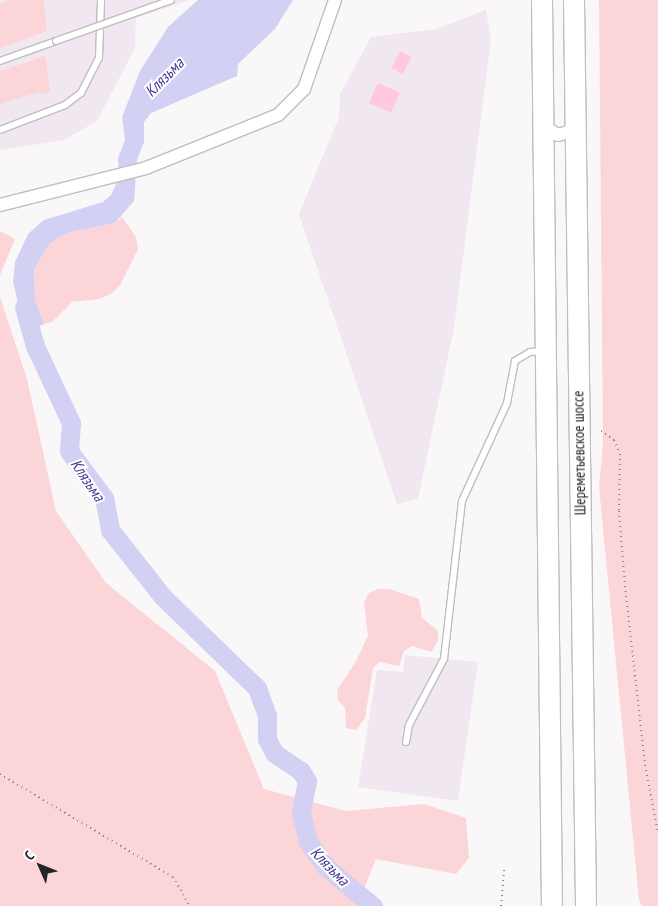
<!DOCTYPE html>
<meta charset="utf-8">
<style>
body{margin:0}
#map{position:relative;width:658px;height:906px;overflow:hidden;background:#faf7f9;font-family:"PT Sans Narrow",sans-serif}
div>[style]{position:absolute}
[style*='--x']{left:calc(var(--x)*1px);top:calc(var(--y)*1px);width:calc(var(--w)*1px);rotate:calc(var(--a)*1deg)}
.built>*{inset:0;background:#f1e7f0}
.green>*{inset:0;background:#fcd5d9}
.water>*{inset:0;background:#d2d1f3}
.river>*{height:19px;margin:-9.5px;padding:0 9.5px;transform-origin:9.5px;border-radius:9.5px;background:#d2d1f3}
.building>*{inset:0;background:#ffc8e0;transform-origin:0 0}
.path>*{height:2px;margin-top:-1px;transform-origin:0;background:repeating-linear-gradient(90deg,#878587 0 1px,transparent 0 5px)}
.roads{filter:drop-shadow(1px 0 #c0bdbf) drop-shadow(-1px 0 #c0bdbf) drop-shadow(0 1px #c0bdbf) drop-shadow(0 -1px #c0bdbf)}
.service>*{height:6px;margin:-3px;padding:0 3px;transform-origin:3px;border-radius:3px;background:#fff}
.minor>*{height:12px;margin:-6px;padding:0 6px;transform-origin:6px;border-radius:6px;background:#fff}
.primary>*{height:20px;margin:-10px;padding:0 10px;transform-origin:10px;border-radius:10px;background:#fff}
.bridges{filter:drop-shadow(1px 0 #c0bdbf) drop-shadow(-1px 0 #c0bdbf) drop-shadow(0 1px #c0bdbf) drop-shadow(0 -1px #c0bdbf)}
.service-bridge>*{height:6px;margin:-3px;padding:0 3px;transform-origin:3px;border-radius:3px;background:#fff}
span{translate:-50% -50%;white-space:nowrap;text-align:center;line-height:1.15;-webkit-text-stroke:4px #fff;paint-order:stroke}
.street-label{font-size:15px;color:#252425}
.water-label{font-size:16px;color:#483894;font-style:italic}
.north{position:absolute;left:15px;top:841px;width:50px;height:50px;-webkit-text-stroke:4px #fff;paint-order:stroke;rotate:314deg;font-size:14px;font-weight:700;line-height:20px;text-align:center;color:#252425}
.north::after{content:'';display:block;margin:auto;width:18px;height:22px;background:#252425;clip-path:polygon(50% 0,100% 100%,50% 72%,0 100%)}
</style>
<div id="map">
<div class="built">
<div style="clip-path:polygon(0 0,190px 0,136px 18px,135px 48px,97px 121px,64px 140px,0 150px)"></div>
<div style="clip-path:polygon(486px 10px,491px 39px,454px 328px,418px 499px,397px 504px,299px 214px,339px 117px,340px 94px,371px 37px,436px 29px)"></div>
<div style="clip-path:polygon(405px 655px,478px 662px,458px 801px,358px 787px,377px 670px,403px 672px)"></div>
</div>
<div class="green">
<div style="clip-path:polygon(10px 0,44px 0,47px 31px,0 48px,0 4px)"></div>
<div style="clip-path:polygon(599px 0,658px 0,658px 906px,642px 906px,639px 900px,599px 487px,603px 444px)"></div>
<div style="clip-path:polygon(45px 56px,50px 90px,46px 94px,39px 92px,0 104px,0 71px)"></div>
<div style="clip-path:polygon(122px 217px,136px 237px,138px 249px,120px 285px,111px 294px,99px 299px,72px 302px,52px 322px,44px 324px,35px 299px,34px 269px,50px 243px,67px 233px,115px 223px)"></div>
<div style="clip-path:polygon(0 231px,15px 239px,0 275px)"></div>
<div style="clip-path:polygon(0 297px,27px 379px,56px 511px,106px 583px,215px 671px,264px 789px,346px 811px,424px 804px,466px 818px,469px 858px,456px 874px,376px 859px,357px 906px,0 906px)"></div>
<div style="clip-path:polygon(378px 589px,389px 589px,419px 599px,422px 618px,438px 631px,438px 641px,431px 652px,412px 646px,404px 651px,399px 666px,380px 662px,373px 668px,365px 718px,356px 730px,346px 728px,345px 708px,338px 700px,337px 690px,355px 663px,368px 636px,364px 603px,369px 593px)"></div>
</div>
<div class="water">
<div style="clip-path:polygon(198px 0,293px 0,275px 29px,238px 64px,237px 76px,151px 113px,144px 122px,144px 142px,137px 160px,134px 201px,115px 223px,67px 233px,50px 243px,34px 269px,35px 299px,44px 324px,25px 332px,13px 282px,15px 262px,28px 234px,44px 220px,103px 202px,111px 195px,119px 178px,118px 158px,125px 140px,122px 117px,140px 71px,168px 27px)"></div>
</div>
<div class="river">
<div style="--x:24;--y:307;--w:41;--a:74.2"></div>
<div style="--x:35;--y:346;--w:85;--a:64.9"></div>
<div style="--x:71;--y:423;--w:28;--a:94"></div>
<div style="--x:69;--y:451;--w:59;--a:53.3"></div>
<div style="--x:104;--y:498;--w:33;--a:79"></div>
<div style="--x:110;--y:530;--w:85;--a:51.7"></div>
<div style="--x:163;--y:597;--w:131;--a:44.1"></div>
<div style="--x:257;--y:688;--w:29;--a:70"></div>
<div style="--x:267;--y:715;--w:24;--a:90"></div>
<div style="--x:267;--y:739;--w:16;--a:63"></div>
<div style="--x:274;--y:753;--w:32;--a:34"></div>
<div style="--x:301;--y:771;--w:12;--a:59"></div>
<div style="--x:307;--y:781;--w:33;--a:101"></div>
<div style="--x:301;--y:813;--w:30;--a:76"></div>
<div style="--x:308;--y:842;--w:32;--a:54"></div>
<div style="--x:327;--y:868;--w:60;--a:39.6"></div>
</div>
<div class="building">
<div style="left:400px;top:51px;width:13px;height:19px;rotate:27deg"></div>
<div style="left:378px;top:83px;width:24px;height:22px;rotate:24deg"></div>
</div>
<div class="path">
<div style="--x:601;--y:431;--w:16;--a:35"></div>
<div style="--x:614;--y:440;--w:15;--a:67"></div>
<div style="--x:620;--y:454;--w:57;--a:91"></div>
<div style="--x:619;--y:511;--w:75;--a:85.4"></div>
<div style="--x:625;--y:586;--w:180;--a:83.6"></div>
<div style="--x:645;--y:765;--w:69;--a:79.2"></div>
<div style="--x:0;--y:774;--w:201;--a:30.8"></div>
<div style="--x:173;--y:877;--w:34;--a:60"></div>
<div style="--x:501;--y:906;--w:37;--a:-85"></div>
</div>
<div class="roads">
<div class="service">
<div style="--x:0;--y:61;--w:59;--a:-19.7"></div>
<div style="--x:0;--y:130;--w:70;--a:-21"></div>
<div style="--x:65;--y:105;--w:20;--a:-37"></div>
<div style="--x:81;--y:93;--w:39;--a:-63"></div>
<div style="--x:99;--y:58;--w:58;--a:-88"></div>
<div style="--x:406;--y:742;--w:17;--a:-80"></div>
<div style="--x:409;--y:725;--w:75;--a:-62.1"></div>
<div style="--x:444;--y:659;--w:159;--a:-83.5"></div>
<div style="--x:462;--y:501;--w:108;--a:-65.3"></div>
<div style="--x:507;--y:403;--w:43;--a:-79.2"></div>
<div style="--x:515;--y:361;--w:17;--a:-31"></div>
<div style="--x:530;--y:352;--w:13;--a:-4"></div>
</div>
<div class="minor">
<div style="--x:544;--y:121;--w:7;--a:74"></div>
<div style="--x:546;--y:128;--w:14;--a:30"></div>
<div style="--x:558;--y:135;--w:14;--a:-17"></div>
<div style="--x:571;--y:131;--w:9;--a:-63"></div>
<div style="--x:0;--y:205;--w:151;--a:-14.2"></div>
<div style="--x:146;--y:168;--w:142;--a:-21.9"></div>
<div style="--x:278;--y:115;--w:37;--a:-45"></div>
<div style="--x:304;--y:89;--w:94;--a:-70.8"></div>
</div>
<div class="primary">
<div style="--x:542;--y:0;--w:906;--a:89.37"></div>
<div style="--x:574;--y:0;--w:906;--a:89.24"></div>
</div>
</div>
<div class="bridges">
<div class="service-bridge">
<div style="--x:56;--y:41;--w:122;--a:-19.6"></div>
</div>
</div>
<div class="street-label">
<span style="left:579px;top:453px;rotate:-91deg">Шереметьевское шоссе</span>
</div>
<div class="water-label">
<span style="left:164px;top:77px;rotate:-45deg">Клязьма</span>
<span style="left:88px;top:480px;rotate:56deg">Клязьма</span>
<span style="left:330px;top:866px;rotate:46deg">Клязьма</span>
</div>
<div class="north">С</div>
</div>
